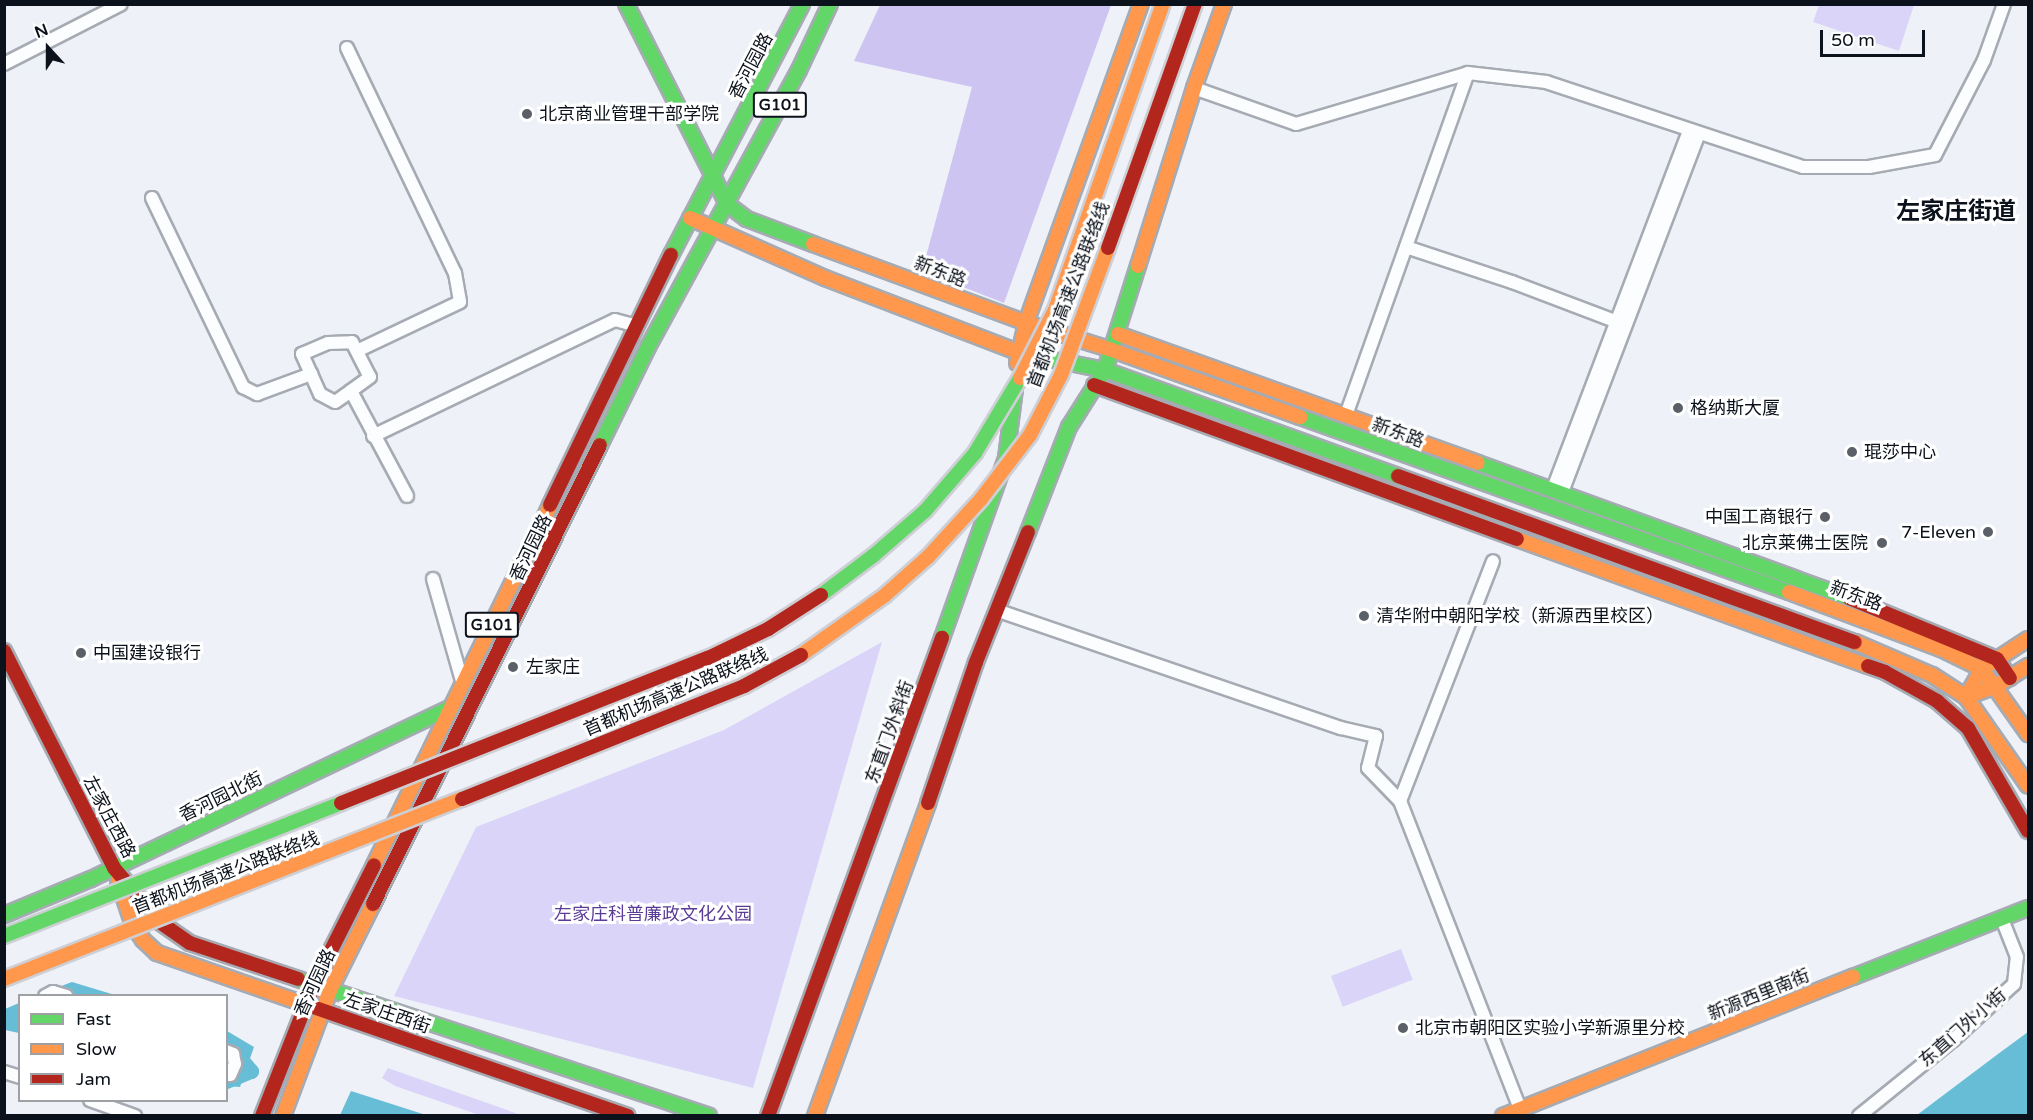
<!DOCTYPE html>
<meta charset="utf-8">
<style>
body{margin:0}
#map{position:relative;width:2033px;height:1120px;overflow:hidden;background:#eef2f8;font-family:"Varela Round","Noto Sans SC",sans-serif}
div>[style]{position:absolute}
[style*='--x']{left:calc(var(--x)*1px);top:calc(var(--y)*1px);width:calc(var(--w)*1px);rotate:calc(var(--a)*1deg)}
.green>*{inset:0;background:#dad4f9;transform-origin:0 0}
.forest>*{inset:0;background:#cdc4f1}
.water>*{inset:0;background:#68bdd6}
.pier>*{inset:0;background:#eef2f8}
.canal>*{height:15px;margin:-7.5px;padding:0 7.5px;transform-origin:7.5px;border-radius:7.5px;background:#68bdd6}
.roads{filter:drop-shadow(2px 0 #a6abb3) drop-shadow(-2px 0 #a6abb3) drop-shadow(0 2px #a6abb3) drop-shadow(0 -2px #a6abb3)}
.street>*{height:12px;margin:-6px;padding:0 6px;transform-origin:6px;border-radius:6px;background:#fcfdfe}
.fast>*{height:14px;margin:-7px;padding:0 7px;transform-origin:7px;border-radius:7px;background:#63d668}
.slow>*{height:14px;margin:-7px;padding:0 7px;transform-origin:7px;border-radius:7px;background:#ff974d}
.jam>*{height:14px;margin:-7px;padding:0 7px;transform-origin:7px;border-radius:7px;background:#b3261e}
.bridges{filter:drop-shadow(2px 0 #cdcfd4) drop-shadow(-2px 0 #cdcfd4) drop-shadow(0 2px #cdcfd4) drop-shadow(0 -2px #cdcfd4)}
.fast-bridge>*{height:14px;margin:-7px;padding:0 7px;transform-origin:7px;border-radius:7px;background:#63d668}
.slow-bridge>*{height:14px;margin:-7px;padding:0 7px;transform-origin:7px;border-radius:7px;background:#ff974d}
.jam-bridge>*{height:14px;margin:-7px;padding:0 7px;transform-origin:7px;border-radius:7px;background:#b3261e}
.dots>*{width:16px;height:16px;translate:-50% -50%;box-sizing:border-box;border:3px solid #fff;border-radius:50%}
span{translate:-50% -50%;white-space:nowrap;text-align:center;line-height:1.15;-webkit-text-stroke:6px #fff;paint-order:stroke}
.shield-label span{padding:2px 4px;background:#fff;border:2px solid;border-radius:4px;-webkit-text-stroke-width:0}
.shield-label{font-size:16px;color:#0c121b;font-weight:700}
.street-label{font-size:18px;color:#0c121b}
.poi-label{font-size:18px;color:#0c121b}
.left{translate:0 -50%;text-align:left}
.right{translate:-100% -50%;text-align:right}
.park-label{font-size:18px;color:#5a3c96}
.district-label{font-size:24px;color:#0c121b;font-weight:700}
.frame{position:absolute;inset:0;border:6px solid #0c121b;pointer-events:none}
.legend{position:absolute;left:18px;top:994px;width:210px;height:108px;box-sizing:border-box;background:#fff;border:2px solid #9ea0a4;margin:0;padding:8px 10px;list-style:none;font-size:18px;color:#0c121b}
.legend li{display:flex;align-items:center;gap:12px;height:30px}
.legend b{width:30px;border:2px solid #9ea0a4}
.north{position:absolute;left:18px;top:18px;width:60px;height:60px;-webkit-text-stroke:4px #fff;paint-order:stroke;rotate:339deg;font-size:16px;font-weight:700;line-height:24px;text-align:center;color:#0c121b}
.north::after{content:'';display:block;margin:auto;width:21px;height:27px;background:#0c121b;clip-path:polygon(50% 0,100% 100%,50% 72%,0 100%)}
.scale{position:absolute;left:1820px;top:30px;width:105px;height:27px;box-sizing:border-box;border:3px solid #0c121b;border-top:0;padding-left:8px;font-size:18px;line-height:21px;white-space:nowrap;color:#0c121b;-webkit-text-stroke:4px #fff;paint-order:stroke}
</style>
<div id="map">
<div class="green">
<div style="clip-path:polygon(1819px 5px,1819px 4px,1914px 5px,1899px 51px,1813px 22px)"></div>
<div style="clip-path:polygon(882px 642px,753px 1088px,394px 996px,476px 827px,724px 730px)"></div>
<div style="left:1401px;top:949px;width:33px;height:75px;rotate:69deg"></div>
<div style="clip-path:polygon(388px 1068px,521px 1115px,479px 1115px,395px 1086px,382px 1078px)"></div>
</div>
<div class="forest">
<div style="clip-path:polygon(880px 5px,1111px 5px,1004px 303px,922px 271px,972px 87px,854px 61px)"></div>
</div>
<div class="water">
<div style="clip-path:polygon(72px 982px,115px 995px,20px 996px,19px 1033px,5px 1030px,4px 986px)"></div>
<div style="clip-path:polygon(227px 1031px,254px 1047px,240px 1087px,227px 1086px,227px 1075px,235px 1063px,227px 1051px)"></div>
<div style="clip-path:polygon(2028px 1032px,2028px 1115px,1917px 1115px,1998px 1054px)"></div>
<div style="clip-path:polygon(351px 1091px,426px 1115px,340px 1115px)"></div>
</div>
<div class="pier">
<div style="clip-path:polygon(71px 979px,77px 980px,38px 995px,20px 996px,19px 1003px,5px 1009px,4px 983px)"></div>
</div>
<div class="canal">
<div style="--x:226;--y:1081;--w:27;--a:-22"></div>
<div style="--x:251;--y:1071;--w:26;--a:-130"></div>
</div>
<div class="roads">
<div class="street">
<div style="--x:347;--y:48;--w:250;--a:64.4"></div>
<div style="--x:455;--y:273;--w:29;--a:80"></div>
<div style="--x:460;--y:302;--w:114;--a:154.6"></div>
<div style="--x:4;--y:64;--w:131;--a:-27.1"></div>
<div style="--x:1194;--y:88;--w:108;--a:19.4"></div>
<div style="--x:1296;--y:124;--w:179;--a:-16.5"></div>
<div style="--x:1468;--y:73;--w:79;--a:6.6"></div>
<div style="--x:1546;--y:82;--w:271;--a:18.3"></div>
<div style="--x:1803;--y:167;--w:66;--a:0"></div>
<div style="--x:1869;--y:167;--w:67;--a:-10.3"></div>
<div style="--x:1935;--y:155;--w:107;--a:-62.7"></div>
<div style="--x:1984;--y:60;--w:59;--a:-70.3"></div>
<div style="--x:152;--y:198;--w:210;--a:64.3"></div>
<div style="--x:243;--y:387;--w:16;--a:27"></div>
<div style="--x:257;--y:394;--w:58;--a:-20.3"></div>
<div style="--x:1406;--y:247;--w:112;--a:18.3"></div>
<div style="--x:1512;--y:282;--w:121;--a:20.8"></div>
<div style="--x:351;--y:391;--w:19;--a:145"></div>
<div style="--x:335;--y:402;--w:17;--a:-152"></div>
<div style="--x:320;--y:394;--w:44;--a:-114.2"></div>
<div style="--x:302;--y:354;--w:28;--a:-23"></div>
<div style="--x:328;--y:343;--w:24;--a:-2"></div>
<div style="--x:352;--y:342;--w:39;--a:63"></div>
<div style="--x:370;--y:377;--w:24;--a:144"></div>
<div style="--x:351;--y:391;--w:119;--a:61.9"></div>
<div style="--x:1346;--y:415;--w:363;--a:-70.4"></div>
<div style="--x:373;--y:436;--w:268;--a:-25.6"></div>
<div style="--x:615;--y:320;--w:23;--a:15"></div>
<div style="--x:1553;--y:489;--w:383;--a:-69.2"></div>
<div style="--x:1562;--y:492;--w:383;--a:-69.1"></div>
<div style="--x:433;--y:579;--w:109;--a:74.1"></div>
<div style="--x:996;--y:610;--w:365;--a:18.9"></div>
<div style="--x:1341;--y:728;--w:36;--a:13"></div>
<div style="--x:1376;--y:736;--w:33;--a:104"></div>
<div style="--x:1368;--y:768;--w:46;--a:45.9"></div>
<div style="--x:1400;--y:801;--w:331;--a:68.7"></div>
<div style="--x:1400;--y:801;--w:257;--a:-68.8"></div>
<div style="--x:45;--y:996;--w:9;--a:-27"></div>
<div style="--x:53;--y:992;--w:14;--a:17"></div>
<div style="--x:226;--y:1051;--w:8;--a:23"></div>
<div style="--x:233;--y:1054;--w:10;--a:79"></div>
<div style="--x:235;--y:1064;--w:12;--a:114"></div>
<div style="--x:230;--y:1075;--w:4;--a:180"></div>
<div style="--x:4;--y:1072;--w:17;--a:17"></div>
<div style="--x:90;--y:1100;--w:48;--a:19.6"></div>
<div style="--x:1859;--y:1116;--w:121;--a:-39"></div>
<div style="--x:1953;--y:1040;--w:83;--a:-42.6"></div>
<div style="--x:2014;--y:984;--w:27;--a:-84"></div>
<div style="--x:2017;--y:957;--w:41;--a:-111.5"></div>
</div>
<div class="fast">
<div style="--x:626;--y:4;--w:224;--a:63.2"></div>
<div style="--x:727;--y:204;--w:25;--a:37"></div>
<div style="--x:747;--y:219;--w:71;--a:20.7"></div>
<div style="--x:671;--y:255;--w:283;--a:-62.4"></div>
<div style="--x:1020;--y:353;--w:87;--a:11.3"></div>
<div style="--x:1105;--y:370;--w:312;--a:19.9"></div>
<div style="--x:1300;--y:417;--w:519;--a:19.69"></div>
<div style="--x:600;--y:445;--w:109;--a:-63.9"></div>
<div style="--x:648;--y:347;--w:315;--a:-61.4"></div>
<div style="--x:799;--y:70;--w:73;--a:-64.8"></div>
<div style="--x:1478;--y:463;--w:395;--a:20"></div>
<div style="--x:1028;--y:532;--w:113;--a:-68.7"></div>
<div style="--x:1069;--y:427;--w:67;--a:-57.7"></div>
<div style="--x:1105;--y:370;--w:109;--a:-72.4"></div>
<div style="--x:942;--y:638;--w:191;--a:-70.4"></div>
<div style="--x:1006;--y:458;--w:70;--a:-82.6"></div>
<div style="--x:4;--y:915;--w:94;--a:-22.5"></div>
<div style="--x:91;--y:879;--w:399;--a:-25.5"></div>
<div style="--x:1853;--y:977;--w:188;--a:-21.5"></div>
<div style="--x:298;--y:979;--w:433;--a:18.4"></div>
</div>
<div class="slow">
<div style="--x:690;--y:218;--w:148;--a:24"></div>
<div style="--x:825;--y:278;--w:209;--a:21"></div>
<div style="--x:813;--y:244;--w:227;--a:20.3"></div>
<div style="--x:1026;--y:323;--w:90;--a:17.4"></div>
<div style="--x:1112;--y:350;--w:200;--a:19.6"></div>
<div style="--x:1138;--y:266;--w:187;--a:-72.5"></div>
<div style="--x:1194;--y:88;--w:89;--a:-70.3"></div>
<div style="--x:1118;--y:334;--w:382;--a:19.7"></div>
<div style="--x:1017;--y:363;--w:41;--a:-77.3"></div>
<div style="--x:1026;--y:323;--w:339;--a:-70.2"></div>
<div style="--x:1517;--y:539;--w:373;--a:19.9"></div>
<div style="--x:1789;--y:592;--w:162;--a:20.6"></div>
<div style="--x:1941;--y:649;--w:46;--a:26"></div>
<div style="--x:1982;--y:669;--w:80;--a:54.7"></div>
<div style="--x:1855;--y:642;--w:84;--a:23.2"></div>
<div style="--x:1932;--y:675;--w:40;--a:32.9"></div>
<div style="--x:1966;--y:697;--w:108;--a:55.1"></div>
<div style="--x:1966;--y:697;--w:32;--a:-60"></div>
<div style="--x:1982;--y:669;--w:55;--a:-33.1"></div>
<div style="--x:1966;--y:697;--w:32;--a:-20"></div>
<div style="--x:1996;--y:686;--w:38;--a:-32"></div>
<div style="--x:374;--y:865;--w:401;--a:-63.9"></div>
<div style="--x:118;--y:880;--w:47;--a:71.6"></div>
<div style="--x:133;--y:925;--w:18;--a:56"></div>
<div style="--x:143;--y:940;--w:19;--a:43"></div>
<div style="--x:157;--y:953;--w:162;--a:19.1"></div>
<div style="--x:283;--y:1116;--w:134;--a:-69.5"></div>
<div style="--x:330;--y:990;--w:96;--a:-63.4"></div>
<div style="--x:815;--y:1116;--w:333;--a:-70.1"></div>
<div style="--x:1503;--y:1116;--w:377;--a:-21.7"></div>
</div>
<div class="jam">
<div style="--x:1094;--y:385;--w:450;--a:20"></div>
<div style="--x:1398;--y:476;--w:486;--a:20"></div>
<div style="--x:550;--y:505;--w:278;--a:-64.2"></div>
<div style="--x:1849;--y:598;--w:160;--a:22.4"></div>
<div style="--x:1997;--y:659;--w:23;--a:56"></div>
<div style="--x:4;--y:651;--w:243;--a:63.1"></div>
<div style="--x:114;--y:868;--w:72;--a:49.5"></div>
<div style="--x:161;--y:923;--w:35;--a:35"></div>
<div style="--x:190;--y:943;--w:114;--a:18.4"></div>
<div style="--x:1868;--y:666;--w:18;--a:19"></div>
<div style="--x:1885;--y:672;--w:60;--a:29.1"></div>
<div style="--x:1937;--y:701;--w:41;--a:41.1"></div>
<div style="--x:1968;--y:728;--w:119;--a:59.8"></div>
<div style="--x:928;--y:803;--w:149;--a:-71.2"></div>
<div style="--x:976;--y:662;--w:140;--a:-68.2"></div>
<div style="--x:373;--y:904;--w:512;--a:-63.69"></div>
<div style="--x:310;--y:1006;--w:336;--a:19.1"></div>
<div style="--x:262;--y:1116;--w:142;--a:-68.5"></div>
<div style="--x:314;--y:984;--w:133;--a:-63.2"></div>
<div style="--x:768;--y:1116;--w:509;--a:-70"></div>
</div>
</div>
<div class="bridges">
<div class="fast-bridge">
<div style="--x:821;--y:595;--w:65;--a:-36.9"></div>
<div style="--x:873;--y:556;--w:69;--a:-40.9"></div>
<div style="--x:925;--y:511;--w:77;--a:-49.2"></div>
<div style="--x:975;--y:453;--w:87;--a:-59"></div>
<div style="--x:4;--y:936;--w:362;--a:-21.5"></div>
</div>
<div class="slow-bridge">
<div style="--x:1020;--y:378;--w:76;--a:-62.8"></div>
<div style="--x:1055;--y:310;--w:324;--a:-70.6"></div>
<div style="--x:801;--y:655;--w:102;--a:-35.4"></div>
<div style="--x:884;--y:596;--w:59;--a:-41.6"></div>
<div style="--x:928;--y:557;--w:79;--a:-47.6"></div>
<div style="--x:981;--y:499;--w:81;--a:-52.6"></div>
<div style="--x:1030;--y:435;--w:68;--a:-62.7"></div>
<div style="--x:1061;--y:375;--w:135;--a:-69.7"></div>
<div style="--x:4;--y:979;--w:492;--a:-21.5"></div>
</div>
<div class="jam-bridge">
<div style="--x:1108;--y:248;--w:259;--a:-70.4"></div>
<div style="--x:462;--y:799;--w:304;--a:-21.8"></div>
<div style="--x:744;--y:686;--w:65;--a:-28.5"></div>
<div style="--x:341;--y:803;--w:395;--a:-21.6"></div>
<div style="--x:708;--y:658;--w:67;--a:-25.8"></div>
<div style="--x:768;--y:629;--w:63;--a:-32.7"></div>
</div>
</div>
<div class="dots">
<div style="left:527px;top:114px;background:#5b6068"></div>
<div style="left:1678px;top:408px;background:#5b6068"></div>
<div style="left:1852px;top:452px;background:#5b6068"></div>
<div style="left:1825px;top:517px;background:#5b6068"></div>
<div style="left:1988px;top:532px;background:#5b6068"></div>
<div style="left:1882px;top:543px;background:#5b6068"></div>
<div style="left:1364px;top:616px;background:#5b6068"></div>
<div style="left:81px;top:653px;background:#5b6068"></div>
<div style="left:513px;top:667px;background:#5b6068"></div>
<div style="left:1403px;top:1028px;background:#5b6068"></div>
</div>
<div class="shield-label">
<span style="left:780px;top:105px">G101</span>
<span style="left:492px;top:625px">G101</span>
</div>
<div class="street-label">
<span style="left:751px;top:66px;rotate:-62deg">香河园路</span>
<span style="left:940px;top:272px;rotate:21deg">新东路</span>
<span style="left:1069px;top:295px;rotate:-69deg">首都机场高速公路联络线</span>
<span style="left:1398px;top:433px;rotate:20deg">新东路</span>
<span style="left:531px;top:548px;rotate:-64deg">香河园路</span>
<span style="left:1856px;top:596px;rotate:20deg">新东路</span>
<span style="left:676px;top:692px;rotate:-23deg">首都机场高速公路联络线</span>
<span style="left:890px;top:732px;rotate:-70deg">东直门外斜街</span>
<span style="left:221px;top:797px;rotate:-26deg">香河园北街</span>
<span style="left:109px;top:817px;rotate:62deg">左家庄西路</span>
<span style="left:226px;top:873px;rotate:-21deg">首都机场高速公路联络线</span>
<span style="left:315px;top:983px;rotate:-65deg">香河园路</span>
<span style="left:1759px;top:995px;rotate:-22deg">新源西里南街</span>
<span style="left:387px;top:1013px;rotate:19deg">左家庄西街</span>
<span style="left:1963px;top:1028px;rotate:-41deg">东直门外小街</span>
</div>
<div class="poi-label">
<span class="left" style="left:539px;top:114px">北京商业管理干部学院</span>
<span class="left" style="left:1690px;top:408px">格纳斯大厦</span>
<span class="left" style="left:1864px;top:452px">琨莎中心</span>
<span class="right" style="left:1813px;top:517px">中国工商银行</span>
<span class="right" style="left:1976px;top:532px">7-Eleven</span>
<span class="right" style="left:1868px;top:543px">北京莱佛士医院</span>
<span class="left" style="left:1376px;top:616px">清华附中朝阳学校（新源西里校区）</span>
<span class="left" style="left:93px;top:653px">中国建设银行</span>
<span class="left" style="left:526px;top:667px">左家庄</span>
<span class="left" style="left:1415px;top:1028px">北京市朝阳区实验小学新源里分校</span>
</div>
<div class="park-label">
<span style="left:653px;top:914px">左家庄科普廉政文化公园</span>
</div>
<div class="district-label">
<span style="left:1956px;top:212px">左家庄街道</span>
</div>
<div class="frame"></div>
<ul class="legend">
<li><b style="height:8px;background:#63d668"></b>Fast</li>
<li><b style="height:8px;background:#ff974d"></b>Slow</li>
<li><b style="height:8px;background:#b3261e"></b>Jam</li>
</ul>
<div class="north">N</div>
<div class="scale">50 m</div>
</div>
